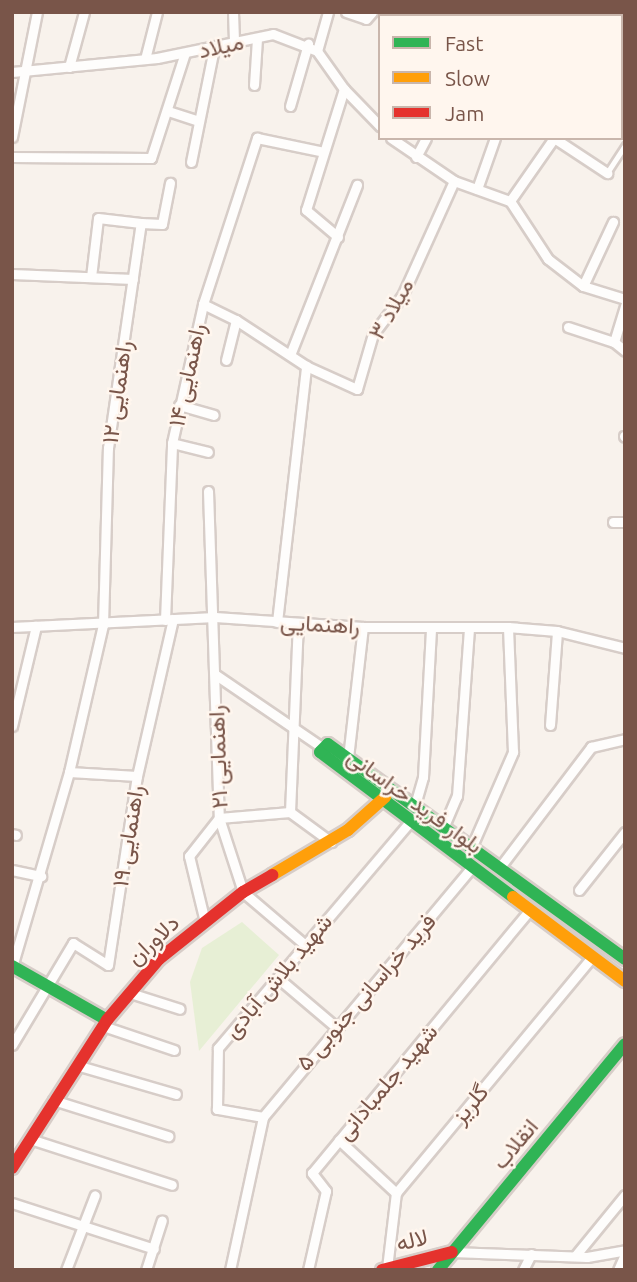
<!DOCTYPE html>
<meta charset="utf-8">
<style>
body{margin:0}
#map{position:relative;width:637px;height:1282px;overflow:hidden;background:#f8f2ec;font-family:Ubuntu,Vazirmatn,sans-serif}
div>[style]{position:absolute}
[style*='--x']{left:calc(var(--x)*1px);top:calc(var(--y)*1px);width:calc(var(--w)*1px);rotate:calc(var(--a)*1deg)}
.green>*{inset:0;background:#e7efd5}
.roads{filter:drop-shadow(2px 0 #d7cdc8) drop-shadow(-2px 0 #d7cdc8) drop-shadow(0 2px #d7cdc8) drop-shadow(0 -2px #d7cdc8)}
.lane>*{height:4.5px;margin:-2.25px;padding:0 2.25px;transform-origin:2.25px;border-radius:2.25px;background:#fefdfc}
.street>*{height:9px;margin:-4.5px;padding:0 4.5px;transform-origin:4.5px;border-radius:4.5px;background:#fefdfc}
.fast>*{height:12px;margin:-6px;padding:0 6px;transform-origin:6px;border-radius:6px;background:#30b455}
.slow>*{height:12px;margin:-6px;padding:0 6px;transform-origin:6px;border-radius:6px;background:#ff9f0a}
.jam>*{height:12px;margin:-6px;padding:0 6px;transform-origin:6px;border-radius:6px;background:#e5322d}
span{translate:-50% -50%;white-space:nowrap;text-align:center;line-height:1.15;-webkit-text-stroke:5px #fff6ee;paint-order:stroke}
.street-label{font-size:23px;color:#795549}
.frame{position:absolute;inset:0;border:14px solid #795549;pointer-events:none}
.legend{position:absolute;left:378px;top:14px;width:245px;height:126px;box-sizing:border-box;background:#fff6ee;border:2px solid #c9b6ac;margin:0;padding:9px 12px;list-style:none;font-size:21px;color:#795549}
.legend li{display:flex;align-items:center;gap:14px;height:35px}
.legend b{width:35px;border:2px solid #c9b6ac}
</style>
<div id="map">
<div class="green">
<div style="clip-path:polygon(242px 922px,279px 955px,199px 1051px,190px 982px,202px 948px)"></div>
</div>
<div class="roads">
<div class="lane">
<div style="--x:607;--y:173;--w:33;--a:-57"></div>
</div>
<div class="street">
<div style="--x:233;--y:12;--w:31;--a:88"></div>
<div style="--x:346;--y:12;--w:21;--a:19"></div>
<div style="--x:366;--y:19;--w:9;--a:-49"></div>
<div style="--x:447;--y:12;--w:4;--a:90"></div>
<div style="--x:506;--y:12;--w:10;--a:24"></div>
<div style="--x:533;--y:12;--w:4;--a:76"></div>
<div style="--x:317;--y:51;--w:41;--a:-74.2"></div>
<div style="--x:145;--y:59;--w:49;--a:-75.7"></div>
<div style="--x:621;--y:61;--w:4;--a:27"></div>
<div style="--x:69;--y:67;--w:57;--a:-74.7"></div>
<div style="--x:12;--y:72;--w:146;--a:-5.5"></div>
<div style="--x:157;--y:58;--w:118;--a:-11.7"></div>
<div style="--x:273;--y:34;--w:47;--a:21.1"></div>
<div style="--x:317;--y:51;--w:47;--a:54.6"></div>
<div style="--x:344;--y:89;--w:52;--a:45.8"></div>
<div style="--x:254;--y:85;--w:47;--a:-86.3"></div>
<div style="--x:290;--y:106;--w:65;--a:-73.8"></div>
<div style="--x:168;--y:111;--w:32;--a:18"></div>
<div style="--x:12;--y:137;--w:127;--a:-78.7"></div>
<div style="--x:391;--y:138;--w:76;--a:34.3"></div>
<div style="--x:454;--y:181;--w:59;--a:19.7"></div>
<div style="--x:510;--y:201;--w:69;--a:56.8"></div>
<div style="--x:548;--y:259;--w:44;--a:37.6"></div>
<div style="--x:583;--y:286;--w:44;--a:17.2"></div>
<div style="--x:554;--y:138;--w:64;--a:33.4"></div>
<div style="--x:12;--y:157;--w:139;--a:0.4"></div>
<div style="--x:151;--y:158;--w:110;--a:-72.1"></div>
<div style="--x:416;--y:157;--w:21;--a:-62"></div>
<div style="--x:191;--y:162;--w:116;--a:-78.6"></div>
<div style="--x:477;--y:189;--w:54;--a:-70.6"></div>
<div style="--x:510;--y:201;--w:77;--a:-55.1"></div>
<div style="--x:338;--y:237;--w:42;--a:-139.8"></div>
<div style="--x:306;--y:210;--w:127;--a:-72.6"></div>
<div style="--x:12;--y:274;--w:121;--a:2.4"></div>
<div style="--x:91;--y:277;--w:59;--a:-83.2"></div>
<div style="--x:98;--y:218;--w:43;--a:6.6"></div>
<div style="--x:583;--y:286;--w:71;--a:-64.9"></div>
<div style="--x:203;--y:304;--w:37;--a:26"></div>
<div style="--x:236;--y:320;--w:84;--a:33.3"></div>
<div style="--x:306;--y:366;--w:56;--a:24.3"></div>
<div style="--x:357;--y:389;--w:57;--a:-73.8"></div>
<div style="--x:373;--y:334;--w:48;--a:-52.7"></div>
<div style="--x:402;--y:296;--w:126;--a:-65.7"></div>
<div style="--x:568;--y:327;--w:48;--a:18.1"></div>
<div style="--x:614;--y:342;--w:14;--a:39"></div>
<div style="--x:614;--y:342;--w:39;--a:-73"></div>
<div style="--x:290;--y:355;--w:183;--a:-68.5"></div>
<div style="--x:226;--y:360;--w:41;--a:-76"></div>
<div style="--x:179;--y:405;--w:36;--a:16"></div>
<div style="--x:624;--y:436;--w:1;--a:45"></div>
<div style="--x:172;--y:443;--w:37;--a:14"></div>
<div style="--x:208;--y:491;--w:327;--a:88.1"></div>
<div style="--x:219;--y:818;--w:78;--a:72"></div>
<div style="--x:243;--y:892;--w:80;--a:40.4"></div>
<div style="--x:613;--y:522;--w:12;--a:0"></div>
<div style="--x:165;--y:620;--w:177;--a:-87.7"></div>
<div style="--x:172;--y:443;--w:142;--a:-77.4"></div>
<div style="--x:203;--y:304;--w:175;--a:-72"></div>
<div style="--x:257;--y:138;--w:68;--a:11.8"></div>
<div style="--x:277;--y:622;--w:258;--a:-83.5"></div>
<div style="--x:12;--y:627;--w:203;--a:-2.8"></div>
<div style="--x:215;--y:617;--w:148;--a:3.9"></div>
<div style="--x:363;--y:627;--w:145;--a:0"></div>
<div style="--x:508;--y:627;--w:49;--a:4.7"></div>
<div style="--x:557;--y:631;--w:70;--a:14"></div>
<div style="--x:216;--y:675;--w:130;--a:34.3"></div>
<div style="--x:550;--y:725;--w:94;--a:-85.7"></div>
<div style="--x:12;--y:726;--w:103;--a:-76.5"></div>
<div style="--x:348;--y:758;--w:132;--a:-83.5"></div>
<div style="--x:69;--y:772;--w:68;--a:3.4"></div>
<div style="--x:415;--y:805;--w:29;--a:-74"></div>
<div style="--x:423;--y:777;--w:150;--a:-86.9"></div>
<div style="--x:290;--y:812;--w:189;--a:-87.6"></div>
<div style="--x:290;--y:812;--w:51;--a:36.2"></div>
<div style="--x:444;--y:826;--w:33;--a:-67"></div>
<div style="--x:457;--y:796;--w:168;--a:-85.9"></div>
<div style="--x:12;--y:834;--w:4;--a:14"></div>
<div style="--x:472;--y:846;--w:103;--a:-66.4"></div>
<div style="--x:513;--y:752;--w:125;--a:-92.3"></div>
<div style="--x:500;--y:867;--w:151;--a:-52.8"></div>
<div style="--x:591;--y:747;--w:35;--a:-13"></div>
<div style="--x:12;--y:870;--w:30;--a:12"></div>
<div style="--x:579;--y:890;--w:74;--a:-51.6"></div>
<div style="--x:205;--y:922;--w:68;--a:-103.6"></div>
<div style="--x:189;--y:856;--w:48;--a:-51.7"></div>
<div style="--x:219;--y:818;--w:71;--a:-4.8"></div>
<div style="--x:12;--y:967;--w:203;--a:-73.7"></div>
<div style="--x:69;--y:772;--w:151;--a:-77"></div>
<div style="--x:103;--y:625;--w:177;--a:-88.4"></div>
<div style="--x:108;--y:448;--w:227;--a:-81.7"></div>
<div style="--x:141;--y:223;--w:21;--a:3"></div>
<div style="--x:162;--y:224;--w:42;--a:-79"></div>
<div style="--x:278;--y:978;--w:77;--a:40.3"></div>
<div style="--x:130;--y:993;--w:52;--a:17.7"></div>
<div style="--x:103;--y:1026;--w:75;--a:18.7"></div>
<div style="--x:12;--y:1045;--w:119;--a:-59.1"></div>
<div style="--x:73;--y:943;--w:41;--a:32.2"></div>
<div style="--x:108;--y:965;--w:191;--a:-81.3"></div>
<div style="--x:137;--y:776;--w:161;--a:-77.1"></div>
<div style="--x:76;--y:1065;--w:104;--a:16.2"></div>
<div style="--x:53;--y:1100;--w:121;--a:17.4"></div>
<div style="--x:263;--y:1117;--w:47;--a:-170.1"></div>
<div style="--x:217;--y:1109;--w:61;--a:-89.1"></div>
<div style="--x:218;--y:1048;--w:295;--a:-49.7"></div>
<div style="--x:30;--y:1139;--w:149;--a:17.9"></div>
<div style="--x:339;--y:1140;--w:78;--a:42.9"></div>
<div style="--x:12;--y:1203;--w:149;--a:17.9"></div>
<div style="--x:452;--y:1252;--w:135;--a:2.1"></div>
<div style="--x:587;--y:1257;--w:39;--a:-10"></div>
<div style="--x:575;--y:1256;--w:79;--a:-50.7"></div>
<div style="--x:387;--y:1268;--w:76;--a:-83.2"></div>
<div style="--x:396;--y:1193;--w:307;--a:-50.3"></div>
<div style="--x:66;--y:1270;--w:80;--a:-68.9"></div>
<div style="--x:146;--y:1270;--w:52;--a:-72.3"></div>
<div style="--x:230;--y:1270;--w:157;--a:-77.8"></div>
<div style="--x:263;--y:1117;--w:324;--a:-50.1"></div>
<div style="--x:308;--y:1270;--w:81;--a:-77.2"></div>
<div style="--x:326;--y:1191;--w:23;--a:-128"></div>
<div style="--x:312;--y:1173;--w:340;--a:-50.4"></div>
<div style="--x:523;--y:1270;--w:18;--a:-63"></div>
<div style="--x:618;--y:1270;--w:17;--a:-66"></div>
</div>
<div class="fast">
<div style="--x:513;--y:897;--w:241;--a:-143.1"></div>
<div style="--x:320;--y:752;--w:11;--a:-45"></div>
<div style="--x:328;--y:744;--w:367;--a:35.9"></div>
<div style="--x:12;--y:966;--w:109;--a:29.6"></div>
<div style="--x:438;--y:1270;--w:293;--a:-50.4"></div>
</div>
<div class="slow">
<div style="--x:272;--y:875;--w:88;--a:-30.6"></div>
<div style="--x:348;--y:830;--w:50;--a:-41.7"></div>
<div style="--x:513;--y:897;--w:140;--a:36.9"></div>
</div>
<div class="jam">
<div style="--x:12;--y:1168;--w:176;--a:-57.3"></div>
<div style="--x:107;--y:1020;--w:80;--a:-49.6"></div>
<div style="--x:159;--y:959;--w:107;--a:-38.6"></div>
<div style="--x:243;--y:892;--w:34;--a:-30"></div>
<div style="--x:382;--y:1270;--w:72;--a:-14.4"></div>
</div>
</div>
<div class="street-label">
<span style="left:221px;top:46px;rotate:-12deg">میلاد</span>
<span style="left:391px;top:309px;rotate:-60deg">میلاد ۳</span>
<span style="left:187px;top:375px;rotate:-78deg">راهنمایی ۱۴</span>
<span style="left:117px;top:392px;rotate:-82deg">راهنمایی ۱۲</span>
<span style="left:320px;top:624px;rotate:3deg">راهنمایی</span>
<span style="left:218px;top:757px;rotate:-92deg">راهنمایی ۲۱</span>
<span style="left:415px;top:801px;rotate:36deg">بلوار فرید خراسانی</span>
<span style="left:128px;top:836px;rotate:-81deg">راهنمایی ۱۹</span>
<span style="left:153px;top:940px;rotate:-43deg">دلاوران</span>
<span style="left:278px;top:976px;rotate:-50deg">شهید بلاش آبادی</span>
<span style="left:366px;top:992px;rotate:-49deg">فرید خراسانی جنوبی ۵</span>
<span style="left:387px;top:1082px;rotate:-50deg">شهید جلمبادانی</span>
<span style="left:470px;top:1104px;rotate:-50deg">گلریز</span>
<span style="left:515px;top:1144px;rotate:-50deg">انقلاب</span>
<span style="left:412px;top:1240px;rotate:-13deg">لاله</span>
</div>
<div class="frame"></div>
<ul class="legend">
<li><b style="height:9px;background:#30b455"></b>Fast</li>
<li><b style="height:9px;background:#ff9f0a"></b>Slow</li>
<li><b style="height:9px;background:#e5322d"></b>Jam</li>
</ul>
</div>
